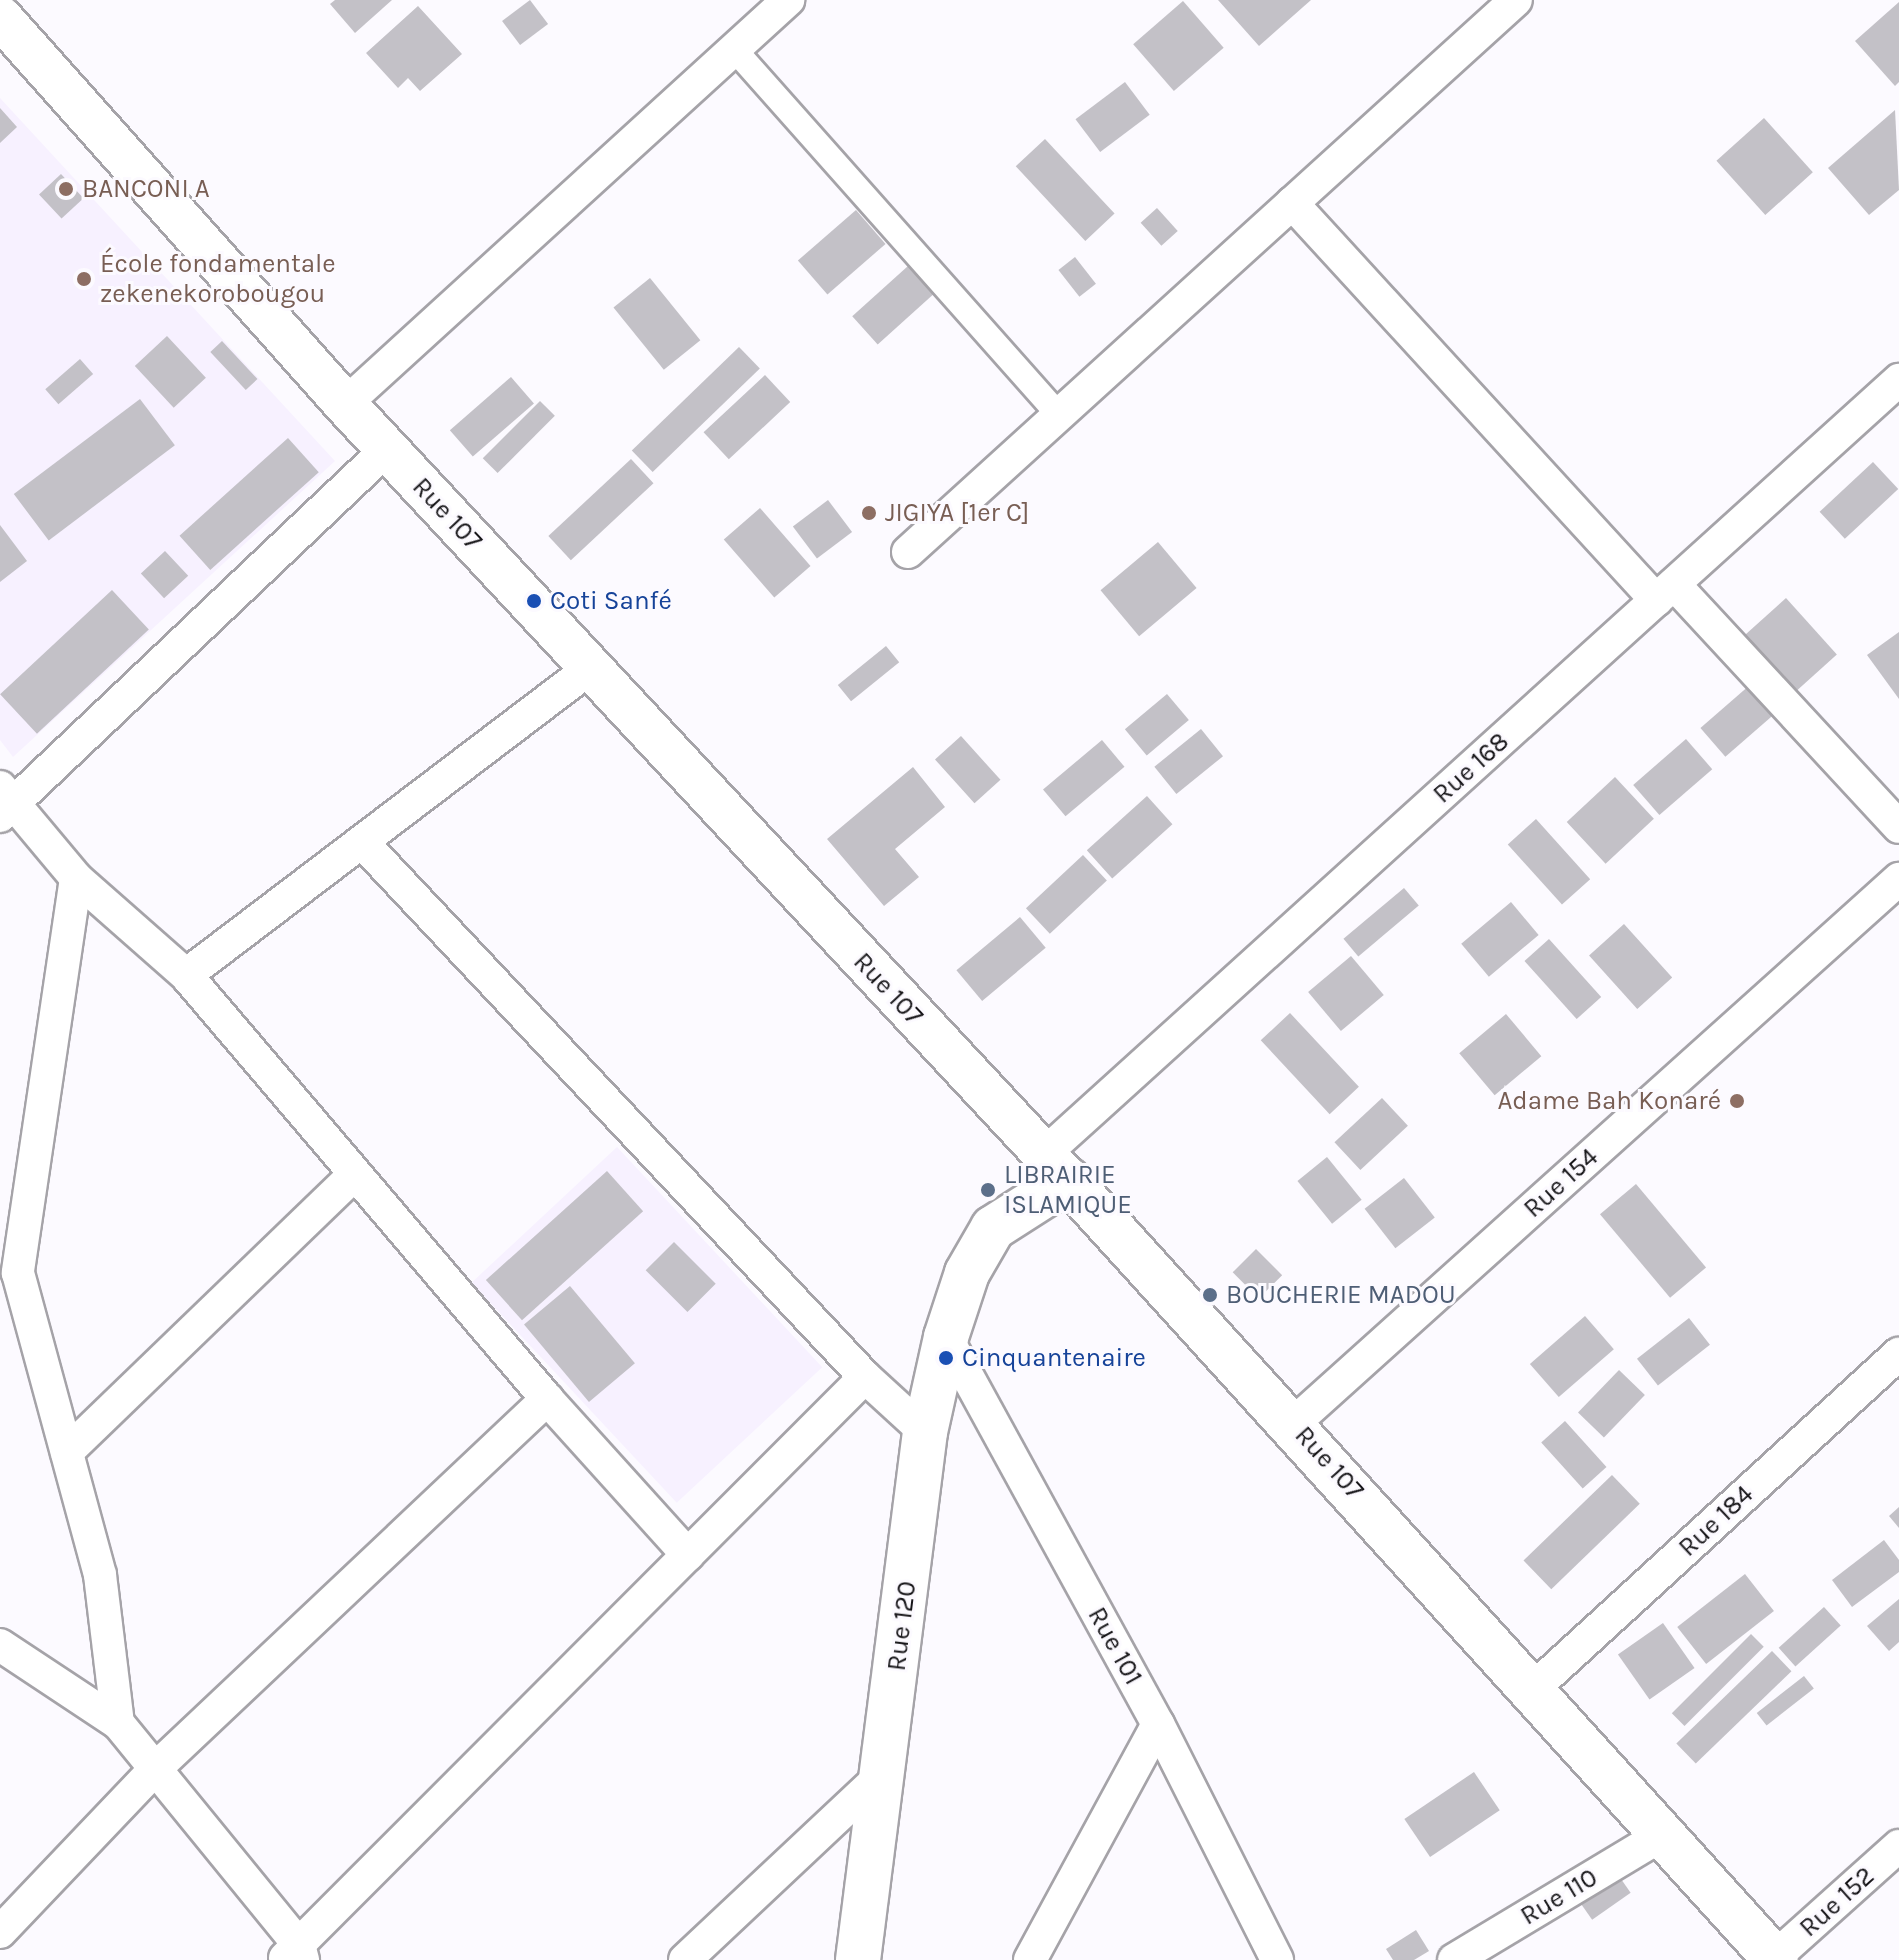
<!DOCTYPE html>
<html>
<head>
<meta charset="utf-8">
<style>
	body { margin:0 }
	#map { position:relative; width:1899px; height:1960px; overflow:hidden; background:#fcfaff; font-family:Karla,sans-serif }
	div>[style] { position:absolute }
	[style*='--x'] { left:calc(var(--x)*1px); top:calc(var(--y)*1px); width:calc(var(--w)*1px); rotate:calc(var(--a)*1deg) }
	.built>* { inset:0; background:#f7f1ff; transform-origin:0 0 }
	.building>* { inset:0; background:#c3c1c7; transform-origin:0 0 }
	.roads { filter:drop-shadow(2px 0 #a5a3a8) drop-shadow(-2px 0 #a5a3a8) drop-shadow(0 2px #a5a3a8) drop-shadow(0 -2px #a5a3a8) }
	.pedestrian>* { height:24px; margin:-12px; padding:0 12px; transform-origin:12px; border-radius:12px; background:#fff }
	.minor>* { height:32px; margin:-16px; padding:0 16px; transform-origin:16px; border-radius:16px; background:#fff }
	.tertiary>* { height:42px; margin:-21px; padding:0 21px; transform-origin:21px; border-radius:21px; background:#fff }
	.secondary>* { height:44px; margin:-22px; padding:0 22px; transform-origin:22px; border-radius:22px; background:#fff }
	.dots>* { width:22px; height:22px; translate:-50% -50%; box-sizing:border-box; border:4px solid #fcfaff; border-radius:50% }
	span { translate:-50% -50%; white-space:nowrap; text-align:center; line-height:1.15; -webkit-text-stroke:6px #fcfaff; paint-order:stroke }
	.education-label { font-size:26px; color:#785e54 }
	.left { translate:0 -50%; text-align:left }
	.right { translate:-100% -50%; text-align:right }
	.street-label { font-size:26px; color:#171619 }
	.transit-label { font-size:26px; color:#164399 }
	.service-label { font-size:26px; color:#4e5e75 }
</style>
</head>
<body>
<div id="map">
	<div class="built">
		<div style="clip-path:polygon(0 98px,335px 461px,13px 757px,0 740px)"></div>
		<div style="left:617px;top:1147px;width:301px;height:199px;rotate:47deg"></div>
	</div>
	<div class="building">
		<div style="clip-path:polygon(335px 0,392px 0,355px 33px,330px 4px)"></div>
		<div style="left:530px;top:0;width:30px;height:35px;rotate:53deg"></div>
		<div style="clip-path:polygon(1218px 0,1311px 0,1259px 46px)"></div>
		<div style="left:1183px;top:1px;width:62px;height:66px;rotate:49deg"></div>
		<div style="clip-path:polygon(1899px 2px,1899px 82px,1895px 86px,1855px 41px)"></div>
		<div style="clip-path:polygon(418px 6px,462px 54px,420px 91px,408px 78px,398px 88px,366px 53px)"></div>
		<div style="left:1125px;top:82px;width:41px;height:62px;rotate:53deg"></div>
		<div style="clip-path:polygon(0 108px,17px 127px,0 143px)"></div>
		<div style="clip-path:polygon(1895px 110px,1899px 190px,1869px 215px,1828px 168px)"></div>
		<div style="left:1764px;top:118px;width:73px;height:64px;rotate:48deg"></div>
		<div style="left:1045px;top:139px;width:102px;height:40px;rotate:47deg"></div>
		<div style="left:61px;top:174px;width:33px;height:30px;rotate:47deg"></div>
		<div style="left:1157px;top:208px;width:31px;height:22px;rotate:48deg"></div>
		<div style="left:856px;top:210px;width:45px;height:77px;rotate:49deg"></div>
		<div style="left:1075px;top:257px;width:34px;height:21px;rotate:52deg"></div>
		<div style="left:908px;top:266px;width:38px;height:75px;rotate:48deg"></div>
		<div style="left:650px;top:278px;width:80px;height:47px;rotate:51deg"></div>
		<div style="left:167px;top:336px;width:57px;height:44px;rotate:47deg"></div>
		<div style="left:222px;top:341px;width:52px;height:16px;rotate:47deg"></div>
		<div style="left:739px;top:347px;width:30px;height:149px;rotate:46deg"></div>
		<div style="left:80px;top:359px;width:20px;height:46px;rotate:49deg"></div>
		<div style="left:765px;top:375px;width:37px;height:84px;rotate:47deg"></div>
		<div style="left:511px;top:377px;width:35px;height:81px;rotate:49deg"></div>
		<div style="left:140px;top:399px;width:58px;height:158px;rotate:53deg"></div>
		<div style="left:540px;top:401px;width:21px;height:81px;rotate:45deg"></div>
		<div style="left:288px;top:438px;width:46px;height:146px;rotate:48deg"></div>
		<div style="left:631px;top:459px;width:33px;height:113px;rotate:47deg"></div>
		<div style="left:1873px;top:462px;width:37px;height:73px;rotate:47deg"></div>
		<div style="left:828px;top:500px;width:40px;height:44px;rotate:53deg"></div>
		<div style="left:760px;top:508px;width:77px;height:48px;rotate:49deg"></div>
		<div style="clip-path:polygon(0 525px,27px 561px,0 582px)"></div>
		<div style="left:1158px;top:542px;width:60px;height:75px;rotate:50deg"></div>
		<div style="left:165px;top:551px;width:34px;height:33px;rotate:47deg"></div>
		<div style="left:112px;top:590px;width:54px;height:153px;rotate:47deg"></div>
		<div style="left:1786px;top:598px;width:76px;height:62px;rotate:48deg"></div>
		<div style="clip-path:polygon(1899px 632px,1899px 699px,1867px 655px)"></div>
		<div style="left:886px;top:646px;width:21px;height:62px;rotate:51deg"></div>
		<div style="left:1751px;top:684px;width:38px;height:67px;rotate:49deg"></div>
		<div style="left:1167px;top:694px;width:34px;height:55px;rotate:50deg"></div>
		<div style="left:1201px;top:729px;width:35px;height:60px;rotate:51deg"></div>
		<div style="left:961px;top:736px;width:59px;height:35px;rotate:48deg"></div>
		<div style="left:1686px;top:739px;width:40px;height:70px;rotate:49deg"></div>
		<div style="left:1102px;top:740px;width:35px;height:77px;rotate:50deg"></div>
		<div style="clip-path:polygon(913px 767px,945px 807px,895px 849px,919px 877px,884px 906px,827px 839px)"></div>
		<div style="left:1615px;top:777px;width:57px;height:66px;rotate:47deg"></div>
		<div style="left:1147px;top:796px;width:38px;height:81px;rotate:48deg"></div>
		<div style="left:1536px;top:819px;width:81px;height:38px;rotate:48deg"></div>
		<div style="left:1083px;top:855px;width:35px;height:78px;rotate:47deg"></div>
		<div style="left:1404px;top:888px;width:23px;height:79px;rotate:50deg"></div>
		<div style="left:1511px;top:902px;width:43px;height:65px;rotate:50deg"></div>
		<div style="left:1020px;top:917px;width:40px;height:83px;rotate:50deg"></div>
		<div style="left:1624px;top:924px;width:72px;height:47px;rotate:48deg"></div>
		<div style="left:1549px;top:939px;width:78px;height:33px;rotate:48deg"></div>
		<div style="left:1351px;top:956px;width:51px;height:56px;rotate:50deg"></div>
		<div style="left:1290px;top:1013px;width:101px;height:40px;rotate:47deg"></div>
		<div style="left:1506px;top:1014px;width:55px;height:61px;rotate:50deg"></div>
		<div style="left:1382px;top:1098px;width:38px;height:65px;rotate:47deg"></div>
		<div style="left:1327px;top:1157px;width:55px;height:38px;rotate:51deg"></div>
		<div style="left:607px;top:1171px;width:54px;height:163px;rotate:48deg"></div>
		<div style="left:1404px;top:1178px;width:50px;height:50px;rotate:52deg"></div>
		<div style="left:1636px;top:1184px;width:109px;height:47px;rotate:50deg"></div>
		<div style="left:674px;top:1242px;width:59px;height:40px;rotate:45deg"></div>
		<div style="left:1256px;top:1249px;width:37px;height:33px;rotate:45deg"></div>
		<div style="left:570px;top:1286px;width:101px;height:60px;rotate:50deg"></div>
		<div style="left:1585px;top:1316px;width:44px;height:73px;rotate:49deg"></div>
		<div style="left:1689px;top:1318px;width:34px;height:66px;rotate:52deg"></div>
		<div style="left:1619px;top:1370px;width:36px;height:59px;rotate:44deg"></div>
		<div style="left:1565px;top:1421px;width:62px;height:32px;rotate:48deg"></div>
		<div style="left:1612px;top:1475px;width:40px;height:123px;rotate:46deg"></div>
		<div style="clip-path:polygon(1899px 1507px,1899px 1528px,1889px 1516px)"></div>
		<div style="clip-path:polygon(1884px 1540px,1899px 1560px,1899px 1572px,1852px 1607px,1832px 1580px)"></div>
		<div style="left:1745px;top:1574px;width:47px;height:86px;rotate:52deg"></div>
		<div style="clip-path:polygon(1899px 1599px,1899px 1642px,1889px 1651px,1867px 1626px)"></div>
		<div style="left:1824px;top:1607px;width:25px;height:61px;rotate:48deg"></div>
		<div style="left:1663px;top:1623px;width:55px;height:55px;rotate:55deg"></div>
		<div style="left:1751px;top:1634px;width:18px;height:112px;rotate:45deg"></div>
		<div style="left:1772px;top:1651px;width:28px;height:133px;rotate:46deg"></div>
		<div style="left:1804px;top:1676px;width:16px;height:60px;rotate:52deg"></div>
		<div style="left:1474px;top:1772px;width:46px;height:84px;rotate:56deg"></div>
		<div style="left:1614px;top:1869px;width:29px;height:47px;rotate:55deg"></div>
		<div style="clip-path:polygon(1416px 1930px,1429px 1951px,1414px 1960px,1393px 1960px,1386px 1949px)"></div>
	</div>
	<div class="roads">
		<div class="pedestrian">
			<div style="--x:734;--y:49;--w:489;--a:48.4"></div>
		</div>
		<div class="minor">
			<div style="--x:1292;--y:203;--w:539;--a:47.48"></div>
			<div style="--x:345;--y:404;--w:600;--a:-42.36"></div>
			<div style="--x:908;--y:552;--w:821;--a:-42.24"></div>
			<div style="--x:1674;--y:584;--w:331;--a:47.2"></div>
			<div style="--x:0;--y:787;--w:119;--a:50.1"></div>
			<div style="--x:76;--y:878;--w:147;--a:41.4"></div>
			<div style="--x:186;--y:975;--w:557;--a:49.59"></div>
			<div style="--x:547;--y:1399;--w:210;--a:47.9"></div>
			<div style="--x:0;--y:816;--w:533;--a:-43.48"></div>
			<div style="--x:362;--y:842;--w:734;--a:46.77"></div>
			<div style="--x:865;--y:1377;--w:81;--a:42.5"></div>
			<div style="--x:76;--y:878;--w:399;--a:98.4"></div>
			<div style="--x:18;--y:1273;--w:313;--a:74.8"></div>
			<div style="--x:100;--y:1575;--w:149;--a:83.1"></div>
			<div style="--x:118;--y:1723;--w:286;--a:50.8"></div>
			<div style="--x:299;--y:1945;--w:16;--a:75"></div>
			<div style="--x:186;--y:975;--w:506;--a:-37.21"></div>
			<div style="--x:1043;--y:1155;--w:1155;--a:-42.16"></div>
			<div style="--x:946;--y:1337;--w:441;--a:61.3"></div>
			<div style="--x:1158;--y:1724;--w:264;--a:63.2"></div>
			<div style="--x:1294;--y:1423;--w:814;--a:-41.96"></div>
			<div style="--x:67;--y:1452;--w:400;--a:-44"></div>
			<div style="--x:0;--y:1645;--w:141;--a:33.5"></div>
			<div style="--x:1534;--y:1688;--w:495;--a:-42.5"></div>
			<div style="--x:0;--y:1932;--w:226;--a:-46.4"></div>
			<div style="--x:156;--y:1768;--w:538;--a:-43.34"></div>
			<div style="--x:285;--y:1958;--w:821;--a:-45.05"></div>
			<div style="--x:1774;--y:1958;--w:168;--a:-41.9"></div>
			<div style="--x:685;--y:1960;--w:276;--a:-43.2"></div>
			<div style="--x:1030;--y:1960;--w:268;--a:-61.5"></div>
			<div style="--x:1454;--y:1960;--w:245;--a:-31"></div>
		</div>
		<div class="tertiary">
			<div style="--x:0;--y:17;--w:518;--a:48.28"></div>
			<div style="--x:345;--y:404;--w:1061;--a:47.02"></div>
		</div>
		<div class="secondary">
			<div style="--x:858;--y:1960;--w:532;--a:-82.77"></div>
			<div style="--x:925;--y:1432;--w:97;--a:-77.5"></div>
			<div style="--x:946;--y:1337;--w:67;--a:-71.8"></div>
			<div style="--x:967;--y:1273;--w:52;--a:-60"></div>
			<div style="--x:993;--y:1228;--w:89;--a:-32.6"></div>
			<div style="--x:1068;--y:1180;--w:1053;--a:47.77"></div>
		</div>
	</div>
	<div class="dots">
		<div style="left:66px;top:189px;background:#8d6e63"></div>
		<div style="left:84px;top:279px;background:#8d6e63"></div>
		<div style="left:869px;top:513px;background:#8d6e63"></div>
		<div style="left:534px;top:601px;background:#1a4fb4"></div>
		<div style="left:1737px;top:1101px;background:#8d6e63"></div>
		<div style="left:988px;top:1190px;background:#5c6f8a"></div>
		<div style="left:1210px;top:1295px;background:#5c6f8a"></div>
		<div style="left:946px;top:1358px;background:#1a4fb4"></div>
	</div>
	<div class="education-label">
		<span class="left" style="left:82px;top:189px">BANCONI A</span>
		<span class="left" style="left:100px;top:279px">École fondamentale<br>zekenekorobougou</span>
		<span class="left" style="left:885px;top:513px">JIGIYA [1er C]</span>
		<span class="right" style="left:1721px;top:1101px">Adame Bah Konaré</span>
	</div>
	<div class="street-label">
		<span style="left:447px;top:514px;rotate:47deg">Rue 107</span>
		<span style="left:1471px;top:768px;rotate:-42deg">Rue 168</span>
		<span style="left:888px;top:989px;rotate:47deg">Rue 107</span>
		<span style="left:1561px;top:1183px;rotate:-42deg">Rue 154</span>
		<span style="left:1329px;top:1463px;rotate:48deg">Rue 107</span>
		<span style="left:1716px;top:1521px;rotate:-43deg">Rue 184</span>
		<span style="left:902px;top:1626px;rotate:-83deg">Rue 120</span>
		<span style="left:1115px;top:1646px;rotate:61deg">Rue 101</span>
		<span style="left:1559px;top:1897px;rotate:-31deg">Rue 110</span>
		<span style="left:1837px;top:1902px;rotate:-42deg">Rue 152</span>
	</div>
	<div class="transit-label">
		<span class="left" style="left:550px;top:601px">Coti Sanfé</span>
		<span class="left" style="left:962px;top:1358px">Cinquantenaire</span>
	</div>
	<div class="service-label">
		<span class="left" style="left:1004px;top:1190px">LIBRAIRIE<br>ISLAMIQUE</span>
		<span class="left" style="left:1226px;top:1295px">BOUCHERIE MADOU</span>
	</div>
</div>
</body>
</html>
